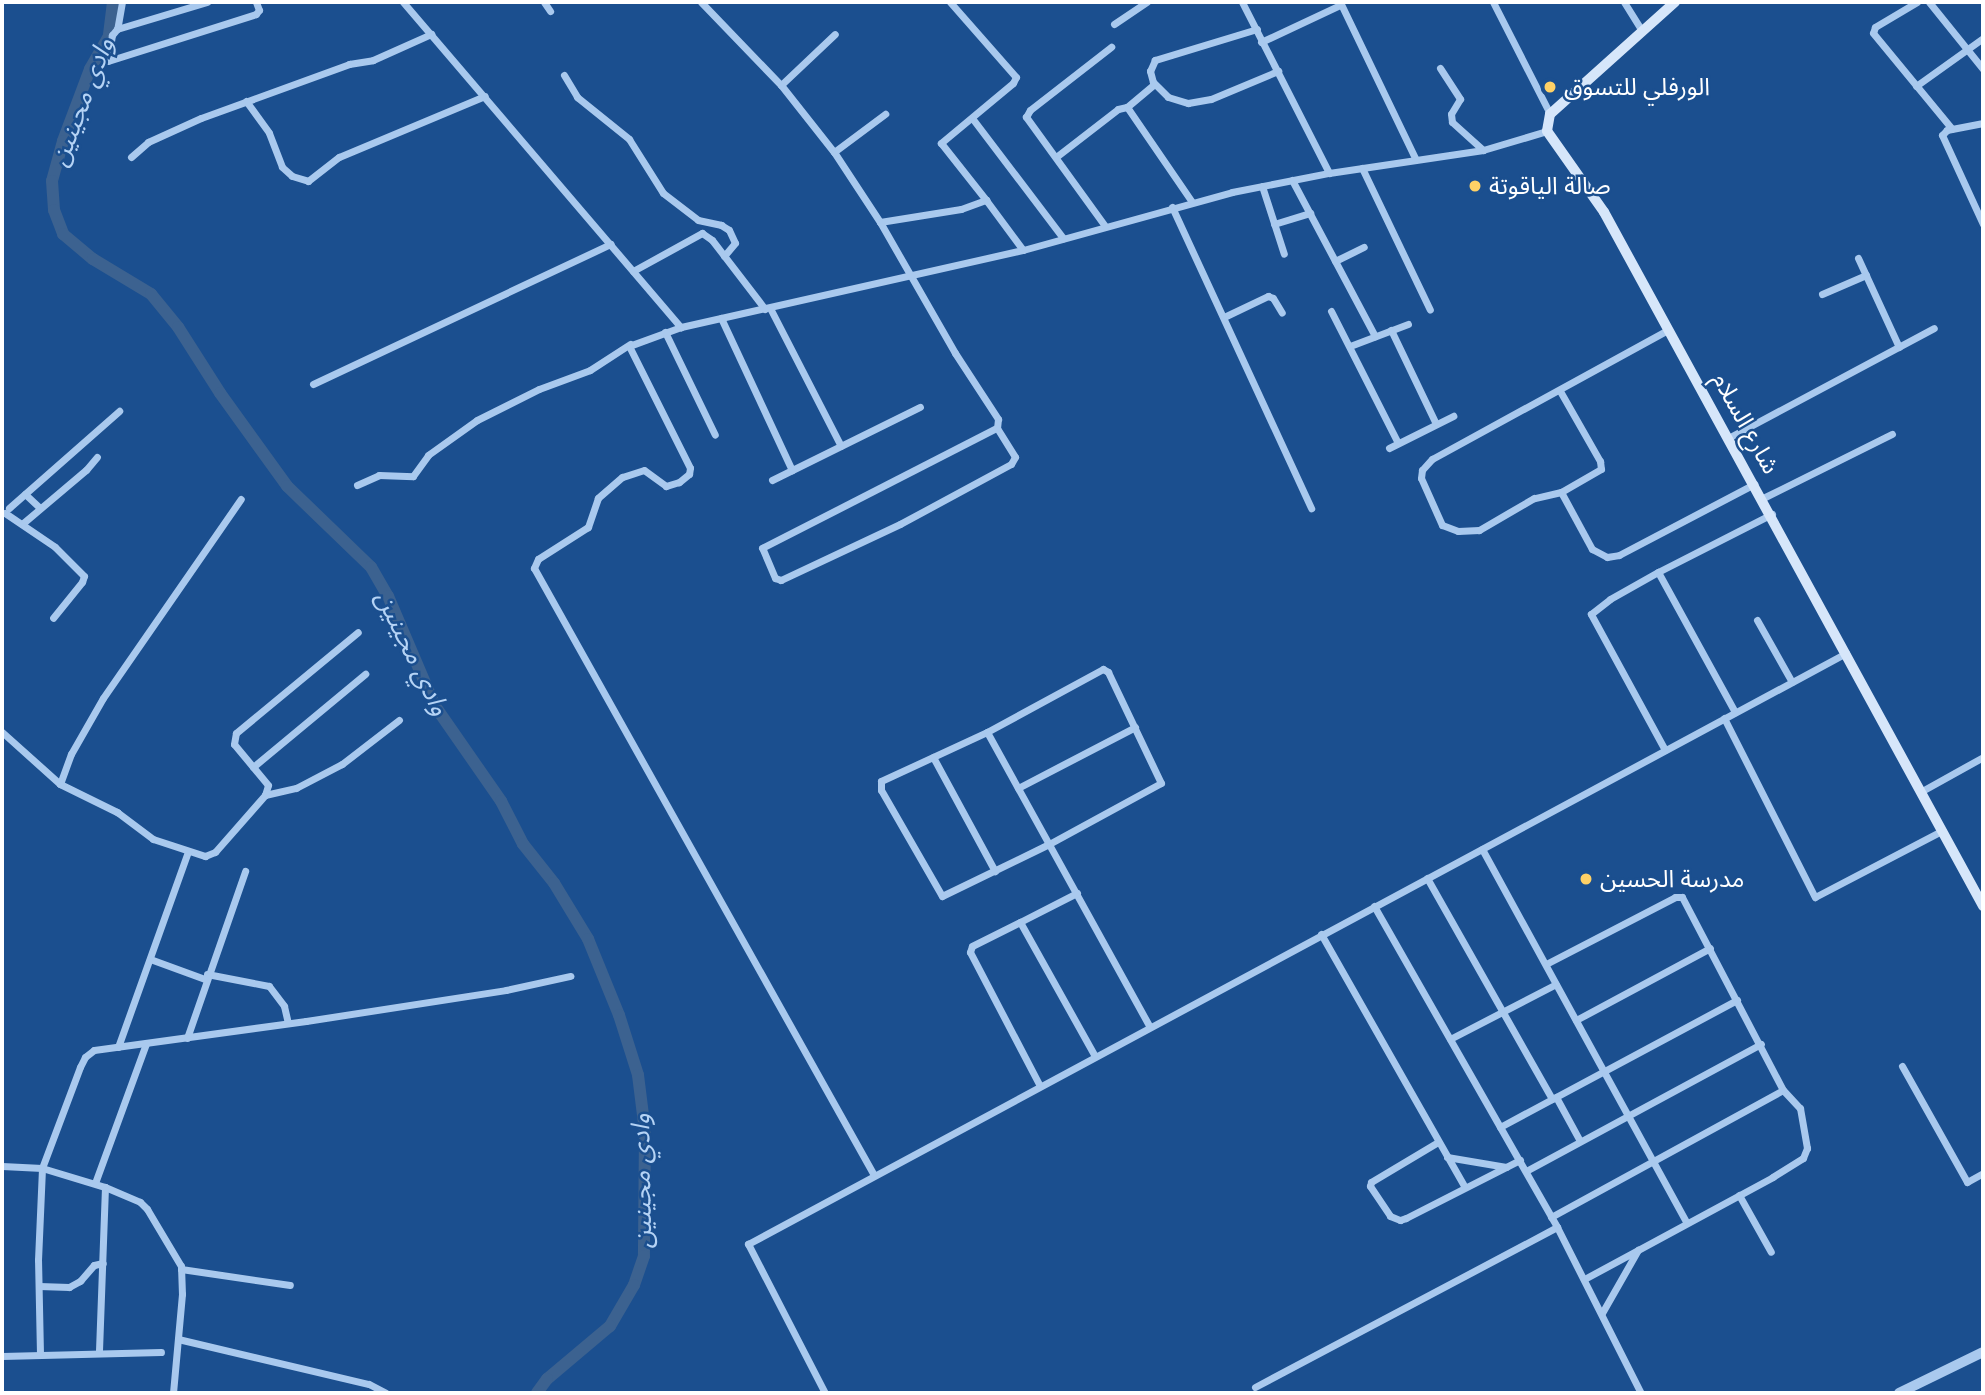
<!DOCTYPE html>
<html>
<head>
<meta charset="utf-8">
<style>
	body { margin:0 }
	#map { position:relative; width:1985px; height:1395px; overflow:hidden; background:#1b4f8f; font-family:"DM Sans","Noto Sans Arabic",sans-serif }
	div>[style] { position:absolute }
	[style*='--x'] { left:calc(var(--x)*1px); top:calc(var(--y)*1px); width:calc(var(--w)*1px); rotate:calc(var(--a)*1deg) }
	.river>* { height:12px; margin:-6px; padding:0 6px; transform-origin:6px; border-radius:6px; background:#3c6290 }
	.minor>* { height:7px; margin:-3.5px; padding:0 3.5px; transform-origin:3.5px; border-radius:3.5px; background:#a9c9ee }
	.tertiary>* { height:10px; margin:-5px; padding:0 5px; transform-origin:5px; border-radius:5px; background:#a9c9ee }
	.secondary>* { height:10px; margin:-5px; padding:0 5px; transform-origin:5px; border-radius:5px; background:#d6e6fa }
	.dots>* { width:19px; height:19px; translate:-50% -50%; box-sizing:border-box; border:4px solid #1b4f8f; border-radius:50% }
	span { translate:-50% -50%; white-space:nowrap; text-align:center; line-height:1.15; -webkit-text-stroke:5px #1b4f8f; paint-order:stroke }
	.poi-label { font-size:24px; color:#fff }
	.left { translate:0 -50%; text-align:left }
	.street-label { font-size:24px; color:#fff }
	.water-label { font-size:26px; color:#b5d3f5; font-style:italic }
	.frame { position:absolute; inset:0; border:4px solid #fff; pointer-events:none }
</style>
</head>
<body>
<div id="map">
	<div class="river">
		<div style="--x:113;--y:2;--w:34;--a:97"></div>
		<div style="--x:109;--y:36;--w:38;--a:120"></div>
		<div style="--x:90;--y:69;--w:77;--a:110.6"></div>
		<div style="--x:63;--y:141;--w:41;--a:105.4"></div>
		<div style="--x:52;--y:181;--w:29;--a:86"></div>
		<div style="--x:54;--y:210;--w:26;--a:69"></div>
		<div style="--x:63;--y:234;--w:39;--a:40"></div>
		<div style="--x:93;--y:259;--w:68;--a:31.1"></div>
		<div style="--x:151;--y:294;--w:43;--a:50.7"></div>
		<div style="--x:178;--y:327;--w:78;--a:57.5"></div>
		<div style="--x:220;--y:393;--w:115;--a:54.2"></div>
		<div style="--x:287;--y:486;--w:117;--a:44"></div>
		<div style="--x:371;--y:567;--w:34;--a:60"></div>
		<div style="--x:388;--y:596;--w:120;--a:66.9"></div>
		<div style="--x:435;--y:706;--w:116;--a:55.2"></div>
		<div style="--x:501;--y:801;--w:48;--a:62.9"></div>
		<div style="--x:523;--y:844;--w:50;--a:51.5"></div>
		<div style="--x:554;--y:883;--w:66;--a:58.7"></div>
		<div style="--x:588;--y:939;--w:82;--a:67.8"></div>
		<div style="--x:619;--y:1015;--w:63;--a:72.4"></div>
		<div style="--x:638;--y:1075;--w:56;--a:82.9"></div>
		<div style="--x:645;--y:1131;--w:125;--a:90.5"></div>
		<div style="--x:644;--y:1256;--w:31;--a:109"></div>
		<div style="--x:634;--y:1285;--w:48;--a:120.3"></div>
		<div style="--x:610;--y:1326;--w:82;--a:139.9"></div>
		<div style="--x:547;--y:1379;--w:17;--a:126"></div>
	</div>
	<div class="minor">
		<div style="--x:122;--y:2;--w:27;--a:100"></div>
		<div style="--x:117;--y:29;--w:94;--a:-16.7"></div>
		<div style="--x:403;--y:2;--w:428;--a:49.5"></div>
		<div style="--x:681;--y:327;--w:351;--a:-12.7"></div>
		<div style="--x:1023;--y:250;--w:217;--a:-15.5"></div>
		<div style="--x:1232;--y:192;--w:99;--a:-11.1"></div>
		<div style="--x:1329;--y:173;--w:156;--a:-8.5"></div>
		<div style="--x:1483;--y:150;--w:67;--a:-16.5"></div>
		<div style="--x:544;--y:2;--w:11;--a:56"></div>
		<div style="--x:701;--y:2;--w:115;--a:46.1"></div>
		<div style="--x:781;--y:85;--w:85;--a:51.7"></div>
		<div style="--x:834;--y:152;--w:84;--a:56.7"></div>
		<div style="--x:880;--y:222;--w:151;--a:60.2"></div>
		<div style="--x:955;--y:353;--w:79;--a:56.9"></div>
		<div style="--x:998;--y:419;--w:9;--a:96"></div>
		<div style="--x:997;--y:428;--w:34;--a:58"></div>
		<div style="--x:1015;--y:457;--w:8;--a:120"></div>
		<div style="--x:1011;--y:464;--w:126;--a:151.6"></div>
		<div style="--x:900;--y:524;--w:132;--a:154.8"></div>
		<div style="--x:781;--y:580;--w:6;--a:-162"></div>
		<div style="--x:775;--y:578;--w:33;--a:-113"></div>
		<div style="--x:762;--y:548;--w:264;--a:-27.1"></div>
		<div style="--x:950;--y:2;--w:100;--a:48.7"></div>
		<div style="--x:1016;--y:77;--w:7;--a:117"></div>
		<div style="--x:1013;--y:83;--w:94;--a:140.2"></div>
		<div style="--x:941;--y:143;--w:73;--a:51.7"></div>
		<div style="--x:1242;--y:2;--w:192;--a:63"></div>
		<div style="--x:1340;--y:2;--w:175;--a:64.3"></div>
		<div style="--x:1493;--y:2;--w:126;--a:63"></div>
		<div style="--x:1624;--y:2;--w:34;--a:58"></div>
		<div style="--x:1917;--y:2;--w:49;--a:149.2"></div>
		<div style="--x:1875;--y:27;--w:6;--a:108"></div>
		<div style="--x:1873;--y:33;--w:124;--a:50.5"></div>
		<div style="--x:1929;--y:2;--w:86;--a:51.1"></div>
		<div style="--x:1114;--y:24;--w:40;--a:-34"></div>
		<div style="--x:117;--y:29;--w:8;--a:130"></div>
		<div style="--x:112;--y:35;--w:26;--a:99"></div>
		<div style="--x:108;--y:61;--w:155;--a:-17.6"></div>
		<div style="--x:256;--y:14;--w:5;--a:-53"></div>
		<div style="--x:259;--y:10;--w:9;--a:-111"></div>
		<div style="--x:1257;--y:29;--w:107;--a:163.1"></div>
		<div style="--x:1155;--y:60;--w:12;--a:114"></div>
		<div style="--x:1150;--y:71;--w:11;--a:75"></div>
		<div style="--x:1153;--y:82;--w:21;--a:45"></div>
		<div style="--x:1168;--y:97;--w:21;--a:17"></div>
		<div style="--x:1188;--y:103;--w:23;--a:-10"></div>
		<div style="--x:1211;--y:99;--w:73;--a:-22.7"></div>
		<div style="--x:1261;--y:42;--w:87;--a:-25.1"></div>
		<div style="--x:1440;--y:68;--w:37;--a:57"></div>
		<div style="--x:1460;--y:99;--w:17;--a:121"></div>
		<div style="--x:1451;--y:114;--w:8;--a:83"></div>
		<div style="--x:1452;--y:122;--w:42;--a:42.1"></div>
		<div style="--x:564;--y:75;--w:26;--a:59"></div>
		<div style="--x:577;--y:97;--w:67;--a:38.9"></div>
		<div style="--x:629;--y:139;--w:64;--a:57.8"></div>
		<div style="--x:663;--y:193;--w:44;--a:37.6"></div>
		<div style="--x:698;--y:220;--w:24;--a:12"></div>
		<div style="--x:721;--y:225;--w:9;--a:32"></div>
		<div style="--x:729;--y:230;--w:14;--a:65"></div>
		<div style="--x:735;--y:243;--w:17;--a:130"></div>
		<div style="--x:781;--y:85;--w:74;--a:-43.4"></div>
		<div style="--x:1916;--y:86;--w:82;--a:-35.6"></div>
		<div style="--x:246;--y:101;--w:39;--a:54"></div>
		<div style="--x:269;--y:133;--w:36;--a:69"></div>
		<div style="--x:282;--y:167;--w:13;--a:42"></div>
		<div style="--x:292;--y:176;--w:17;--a:17"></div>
		<div style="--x:308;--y:181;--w:39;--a:-38"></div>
		<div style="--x:339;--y:157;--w:158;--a:-22.7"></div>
		<div style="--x:1127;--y:107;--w:115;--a:55.6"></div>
		<div style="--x:972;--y:118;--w:151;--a:52.8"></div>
		<div style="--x:1983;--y:123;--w:37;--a:169"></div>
		<div style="--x:1947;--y:130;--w:7;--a:135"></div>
		<div style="--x:1942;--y:135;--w:98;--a:65.3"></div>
		<div style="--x:834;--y:152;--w:64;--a:-36.7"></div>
		<div style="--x:131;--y:157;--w:23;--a:-41"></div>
		<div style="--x:148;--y:142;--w:58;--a:-24.4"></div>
		<div style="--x:201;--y:118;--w:158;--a:-20"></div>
		<div style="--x:349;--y:64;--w:24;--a:-9"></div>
		<div style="--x:373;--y:60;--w:64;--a:-24.1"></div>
		<div style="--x:1056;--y:157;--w:78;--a:-37.7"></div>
		<div style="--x:1118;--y:109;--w:9;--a:-13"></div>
		<div style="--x:1127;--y:107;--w:35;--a:-40"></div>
		<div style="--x:1362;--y:168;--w:157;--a:64.4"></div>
		<div style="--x:1292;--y:180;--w:177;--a:62"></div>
		<div style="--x:1262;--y:186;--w:71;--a:72.1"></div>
		<div style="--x:1172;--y:207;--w:332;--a:65.2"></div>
		<div style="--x:880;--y:222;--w:82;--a:-9.1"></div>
		<div style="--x:961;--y:209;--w:27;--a:-20"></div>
		<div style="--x:986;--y:200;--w:62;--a:53.5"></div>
		<div style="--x:1274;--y:224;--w:38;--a:-17"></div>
		<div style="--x:1105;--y:226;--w:135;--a:-125.9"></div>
		<div style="--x:1026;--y:117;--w:8;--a:-60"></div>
		<div style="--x:1030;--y:110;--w:103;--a:-37.9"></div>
		<div style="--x:1858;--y:258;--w:98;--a:65.3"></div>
		<div style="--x:1335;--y:261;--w:32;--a:-26"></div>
		<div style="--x:633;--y:271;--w:79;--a:-28.8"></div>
		<div style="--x:702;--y:233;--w:12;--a:35"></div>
		<div style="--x:712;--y:240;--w:87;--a:52.5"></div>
		<div style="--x:1822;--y:294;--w:48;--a:-23.4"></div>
		<div style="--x:770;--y:308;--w:155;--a:62.8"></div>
		<div style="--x:1331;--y:311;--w:148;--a:63.1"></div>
		<div style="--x:1224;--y:317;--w:49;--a:-25.5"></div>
		<div style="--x:1268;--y:296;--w:5;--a:22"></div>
		<div style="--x:1273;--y:298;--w:17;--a:59"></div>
		<div style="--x:721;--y:318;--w:168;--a:65"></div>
		<div style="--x:681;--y:327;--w:55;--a:159.9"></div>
		<div style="--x:629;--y:346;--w:136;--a:63.4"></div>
		<div style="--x:690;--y:468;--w:6;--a:99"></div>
		<div style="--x:689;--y:474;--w:13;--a:141"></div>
		<div style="--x:679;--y:482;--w:14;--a:163"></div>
		<div style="--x:666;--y:486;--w:27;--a:-144"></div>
		<div style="--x:644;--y:470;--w:23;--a:162"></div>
		<div style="--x:622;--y:477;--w:32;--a:139"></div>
		<div style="--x:598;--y:498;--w:31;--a:109"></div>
		<div style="--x:588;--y:527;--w:59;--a:147.4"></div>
		<div style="--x:538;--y:559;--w:10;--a:114"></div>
		<div style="--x:534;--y:568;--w:696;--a:60.75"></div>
		<div style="--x:1391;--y:330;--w:104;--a:64.4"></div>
		<div style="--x:665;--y:332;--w:114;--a:64.1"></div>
		<div style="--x:1350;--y:346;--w:62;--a:-20.8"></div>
		<div style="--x:313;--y:384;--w:329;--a:-25.2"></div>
		<div style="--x:1560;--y:391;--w:81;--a:60.3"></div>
		<div style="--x:1600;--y:461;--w:8;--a:83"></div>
		<div style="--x:1601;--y:469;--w:46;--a:150.1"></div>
		<div style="--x:1561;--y:492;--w:28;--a:167"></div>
		<div style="--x:1534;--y:498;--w:64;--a:149.8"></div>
		<div style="--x:1479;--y:530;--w:21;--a:177"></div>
		<div style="--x:1458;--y:531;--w:17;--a:-159"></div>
		<div style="--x:1442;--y:525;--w:51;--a:-114.1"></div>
		<div style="--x:1421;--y:478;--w:8;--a:-83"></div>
		<div style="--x:1422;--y:470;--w:15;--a:-48"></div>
		<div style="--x:1432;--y:459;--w:270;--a:-28.7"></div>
		<div style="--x:1730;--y:437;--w:231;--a:-28.1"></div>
		<div style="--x:1389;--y:448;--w:72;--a:-26.6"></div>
		<div style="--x:772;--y:480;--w:165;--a:-26.3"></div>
		<div style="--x:357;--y:485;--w:24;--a:-24"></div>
		<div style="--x:379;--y:475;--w:34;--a:2"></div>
		<div style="--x:413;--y:476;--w:26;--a:-54"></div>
		<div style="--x:428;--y:455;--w:60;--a:-35.5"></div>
		<div style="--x:477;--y:420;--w:69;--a:-26.6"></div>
		<div style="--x:539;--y:389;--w:54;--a:-20.4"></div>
		<div style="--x:590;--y:370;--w:48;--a:-33"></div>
		<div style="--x:1561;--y:492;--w:65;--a:61.5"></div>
		<div style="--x:1592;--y:549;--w:17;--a:28"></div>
		<div style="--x:1607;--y:557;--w:12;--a:-9"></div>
		<div style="--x:1619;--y:555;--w:153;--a:-27.7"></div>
		<div style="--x:25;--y:494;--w:19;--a:43"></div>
		<div style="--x:1763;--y:498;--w:144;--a:-26.4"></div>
		<div style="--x:9;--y:508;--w:147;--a:-41.4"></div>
		<div style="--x:5;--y:513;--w:60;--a:34.2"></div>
		<div style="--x:55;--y:547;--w:41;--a:45"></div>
		<div style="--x:84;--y:576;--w:6;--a:108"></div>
		<div style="--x:82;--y:582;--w:46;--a:128.9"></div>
		<div style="--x:22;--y:524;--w:84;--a:-40.2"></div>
		<div style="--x:86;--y:470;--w:17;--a:-50"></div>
		<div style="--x:1658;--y:572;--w:160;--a:61.2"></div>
		<div style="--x:1757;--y:620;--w:71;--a:60.6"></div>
		<div style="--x:1103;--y:669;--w:6;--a:31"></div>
		<div style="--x:1108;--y:672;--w:123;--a:64.5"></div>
		<div style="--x:1161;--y:783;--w:128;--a:151.4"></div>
		<div style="--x:1049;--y:844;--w:119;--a:154.1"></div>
		<div style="--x:942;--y:896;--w:122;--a:-119.9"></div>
		<div style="--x:881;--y:790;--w:9;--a:-90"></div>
		<div style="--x:881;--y:781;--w:117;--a:-24.8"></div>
		<div style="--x:987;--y:732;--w:132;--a:-28.5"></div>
		<div style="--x:1724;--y:718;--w:201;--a:63.1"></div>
		<div style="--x:1815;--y:897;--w:144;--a:-27.6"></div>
		<div style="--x:2;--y:732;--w:78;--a:41.9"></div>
		<div style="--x:60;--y:784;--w:64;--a:26.2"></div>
		<div style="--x:117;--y:812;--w:45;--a:36.9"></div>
		<div style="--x:153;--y:839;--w:55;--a:18.1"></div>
		<div style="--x:205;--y:856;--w:11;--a:-22"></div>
		<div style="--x:215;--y:852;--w:76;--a:-48.7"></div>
		<div style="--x:265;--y:795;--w:32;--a:-13"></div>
		<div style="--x:296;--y:788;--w:52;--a:-27.6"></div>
		<div style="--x:342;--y:764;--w:72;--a:-37.7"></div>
		<div style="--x:987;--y:732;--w:337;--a:61.1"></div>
		<div style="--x:1665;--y:750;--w:155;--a:-118.6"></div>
		<div style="--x:1591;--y:614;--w:24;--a:-38"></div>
		<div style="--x:1610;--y:599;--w:55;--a:-29.4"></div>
		<div style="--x:1658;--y:572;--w:128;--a:-27"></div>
		<div style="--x:933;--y:757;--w:130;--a:61.5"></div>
		<div style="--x:253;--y:767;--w:146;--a:-39.7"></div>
		<div style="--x:60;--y:784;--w:32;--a:-70"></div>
		<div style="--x:71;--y:754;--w:64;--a:-60.3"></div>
		<div style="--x:103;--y:698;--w:242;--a:-55.3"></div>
		<div style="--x:1018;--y:788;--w:132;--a:-27.5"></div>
		<div style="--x:1922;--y:791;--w:70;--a:-29.1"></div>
		<div style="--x:265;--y:795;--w:10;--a:-73"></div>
		<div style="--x:268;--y:785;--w:53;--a:-129.7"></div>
		<div style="--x:234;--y:744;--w:11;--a:-80"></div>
		<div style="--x:236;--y:733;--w:158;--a:-39.6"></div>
		<div style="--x:1482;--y:849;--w:426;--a:61.3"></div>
		<div style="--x:1427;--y:878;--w:254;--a:60.5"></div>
		<div style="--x:1374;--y:906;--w:369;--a:60.3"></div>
		<div style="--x:1557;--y:1227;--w:186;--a:63.2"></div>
		<div style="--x:1020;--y:922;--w:64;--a:-27"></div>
		<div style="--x:1321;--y:934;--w:291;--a:60.4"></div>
		<div style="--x:150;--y:959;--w:59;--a:20"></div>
		<div style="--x:1546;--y:964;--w:145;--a:-27.4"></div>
		<div style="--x:1675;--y:897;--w:7;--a:0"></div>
		<div style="--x:1682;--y:897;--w:218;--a:62.4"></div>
		<div style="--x:1783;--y:1090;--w:25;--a:47"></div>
		<div style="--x:1800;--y:1108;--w:41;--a:80.1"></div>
		<div style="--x:1807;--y:1148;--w:11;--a:112"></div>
		<div style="--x:1803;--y:1158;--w:36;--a:148"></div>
		<div style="--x:1773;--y:1177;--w:215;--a:151.6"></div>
		<div style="--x:207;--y:974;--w:63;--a:11"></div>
		<div style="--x:269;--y:986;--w:25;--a:53"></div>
		<div style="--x:284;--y:1006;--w:17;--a:77"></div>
		<div style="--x:1576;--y:1020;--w:152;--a:-28.2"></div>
		<div style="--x:187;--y:1038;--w:177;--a:-70.8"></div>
		<div style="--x:1450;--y:1039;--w:119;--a:-27.4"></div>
		<div style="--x:118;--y:1047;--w:207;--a:-70.3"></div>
		<div style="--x:1902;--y:1066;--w:133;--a:60.7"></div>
		<div style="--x:1967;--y:1182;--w:18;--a:-29"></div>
		<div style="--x:1040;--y:1086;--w:151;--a:-117.6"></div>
		<div style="--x:970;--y:952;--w:6;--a:-72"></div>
		<div style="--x:972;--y:946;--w:54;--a:-26.6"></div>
		<div style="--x:1020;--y:922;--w:154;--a:60.8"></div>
		<div style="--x:1556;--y:1097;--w:50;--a:61.4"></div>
		<div style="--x:1500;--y:1127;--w:269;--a:-28.2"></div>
		<div style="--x:1438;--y:1142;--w:78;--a:149.2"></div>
		<div style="--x:1371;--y:1182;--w:4;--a:104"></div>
		<div style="--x:1370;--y:1186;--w:36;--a:56"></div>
		<div style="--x:1390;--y:1216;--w:11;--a:22"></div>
		<div style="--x:1400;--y:1220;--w:6;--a:-18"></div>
		<div style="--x:1406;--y:1218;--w:128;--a:-27"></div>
		<div style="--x:1447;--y:1157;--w:60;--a:9.6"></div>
		<div style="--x:2;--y:1166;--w:40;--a:2.9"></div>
		<div style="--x:42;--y:1168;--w:108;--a:-69.4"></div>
		<div style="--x:80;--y:1067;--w:11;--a:-63"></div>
		<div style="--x:85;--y:1057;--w:11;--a:-38"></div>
		<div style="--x:94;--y:1050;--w:214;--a:-7.8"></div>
		<div style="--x:306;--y:1021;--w:202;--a:-8.8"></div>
		<div style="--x:506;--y:990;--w:66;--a:-12.3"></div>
		<div style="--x:1526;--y:1171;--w:267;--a:-28.4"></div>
		<div style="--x:95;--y:1183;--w:148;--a:-69.9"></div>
		<div style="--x:105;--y:1187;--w:38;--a:23"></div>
		<div style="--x:140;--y:1202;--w:10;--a:45"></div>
		<div style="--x:147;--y:1209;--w:66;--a:59.2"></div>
		<div style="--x:181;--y:1266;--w:28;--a:88"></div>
		<div style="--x:182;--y:1294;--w:99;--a:95.2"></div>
		<div style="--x:1739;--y:1195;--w:65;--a:60.7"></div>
		<div style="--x:1551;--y:1217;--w:264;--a:-28.7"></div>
		<div style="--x:181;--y:1269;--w:110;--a:8.4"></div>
		<div style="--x:39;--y:1286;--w:30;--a:2"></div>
		<div style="--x:69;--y:1287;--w:13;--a:-29"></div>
		<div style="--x:80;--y:1281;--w:21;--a:-49"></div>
		<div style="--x:94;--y:1265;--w:9;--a:-13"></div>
		<div style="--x:1602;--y:1313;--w:73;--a:-60.3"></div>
		<div style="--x:178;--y:1339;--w:196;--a:13.3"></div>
		<div style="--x:369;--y:1384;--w:19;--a:28"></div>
		<div style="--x:40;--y:1354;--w:94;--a:-91.2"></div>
		<div style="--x:38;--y:1260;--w:92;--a:-87.5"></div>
		<div style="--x:42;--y:1168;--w:66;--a:16.8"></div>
		<div style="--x:105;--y:1187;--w:164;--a:92.1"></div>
		<div style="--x:2;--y:1356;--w:159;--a:-1.4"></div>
		<div style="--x:1255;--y:1387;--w:342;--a:-27.9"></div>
		<div style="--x:825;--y:1393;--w:168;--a:-117.3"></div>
		<div style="--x:748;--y:1244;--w:1247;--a:-28.29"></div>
	</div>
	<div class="tertiary">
		<div style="--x:1899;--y:1393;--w:93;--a:-26"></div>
	</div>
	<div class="secondary">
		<div style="--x:1675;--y:2;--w:168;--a:138.1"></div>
		<div style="--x:1550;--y:114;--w:17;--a:100"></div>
		<div style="--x:1547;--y:131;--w:99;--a:54.9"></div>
		<div style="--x:1604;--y:212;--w:791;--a:61.36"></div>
	</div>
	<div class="dots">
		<div style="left:1550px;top:87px;background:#ffd166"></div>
		<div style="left:1475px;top:186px;background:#ffd166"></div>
		<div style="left:1586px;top:879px;background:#ffd166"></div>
	</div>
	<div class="poi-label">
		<span class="left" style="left:1564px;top:87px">الورفلي للتسوق</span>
		<span class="left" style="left:1489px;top:186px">صالة الياقوتة</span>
		<span class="left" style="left:1600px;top:879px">مدرسة الحسين</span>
	</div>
	<div class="street-label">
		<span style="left:1746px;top:423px;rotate:61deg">شارع السلام</span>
	</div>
	<div class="water-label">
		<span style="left:82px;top:102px;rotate:-69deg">وادي مجينين</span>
		<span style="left:412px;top:653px;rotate:64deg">وادي مجينين</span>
		<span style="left:642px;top:1181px;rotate:-91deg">وادي مجينين</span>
	</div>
	<div class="frame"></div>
</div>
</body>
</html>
